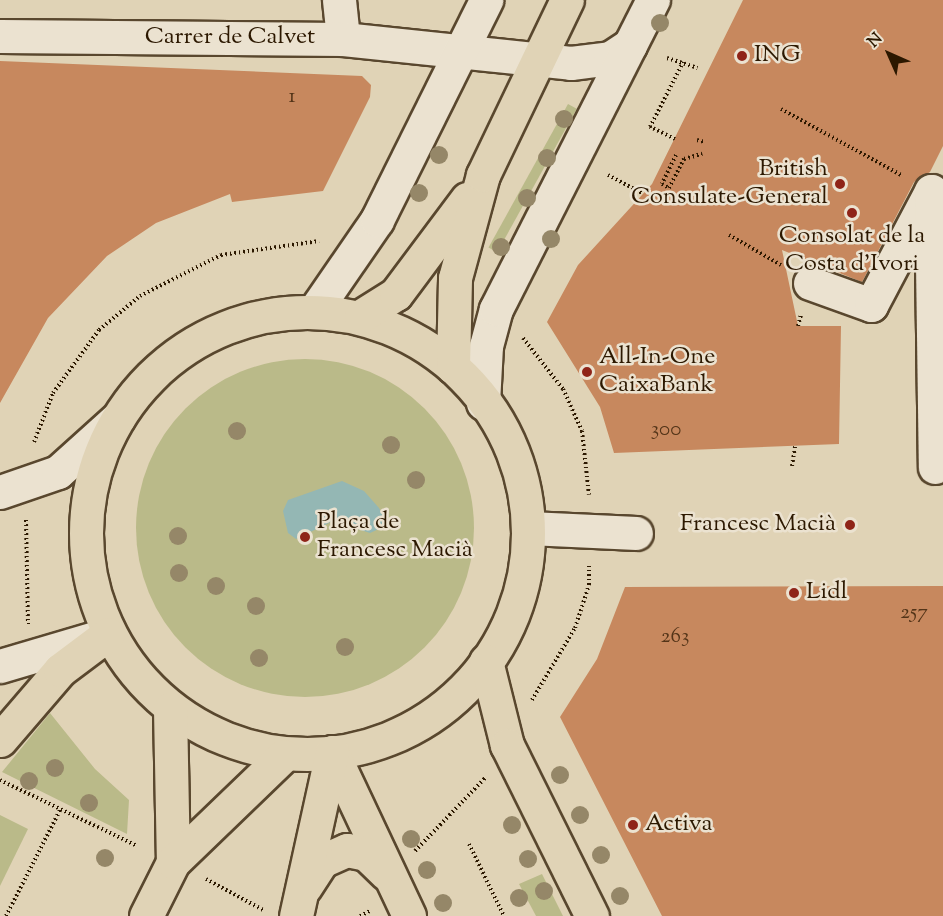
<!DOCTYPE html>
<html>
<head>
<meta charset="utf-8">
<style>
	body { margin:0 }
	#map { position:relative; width:943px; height:916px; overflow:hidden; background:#e0d3b6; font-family:"Sorts Mill Goudy",serif }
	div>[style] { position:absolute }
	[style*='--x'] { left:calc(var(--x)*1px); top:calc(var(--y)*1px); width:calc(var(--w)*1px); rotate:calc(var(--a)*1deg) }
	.green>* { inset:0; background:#baba89; transform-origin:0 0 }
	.round { border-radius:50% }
	.water>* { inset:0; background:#94b7b4 }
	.building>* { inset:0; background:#c7885e }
	.path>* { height:4px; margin-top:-2px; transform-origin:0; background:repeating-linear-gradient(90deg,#2c1800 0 1.5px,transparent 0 4.5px) }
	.roads { filter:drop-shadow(2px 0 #59472e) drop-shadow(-2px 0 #59472e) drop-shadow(0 2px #59472e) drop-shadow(0 -2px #59472e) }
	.minor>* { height:33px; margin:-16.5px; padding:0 16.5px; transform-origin:16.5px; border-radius:16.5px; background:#ebe2d0 }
	.major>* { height:33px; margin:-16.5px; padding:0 16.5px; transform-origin:16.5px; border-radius:16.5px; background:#e0d3b6 }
	.major>.ring { margin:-16.5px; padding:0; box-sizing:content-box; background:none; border:33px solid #e0d3b6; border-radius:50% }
	.trees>* { width:18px; height:18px; margin:-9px; border-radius:50%; background:#958768 }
	.dots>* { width:16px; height:16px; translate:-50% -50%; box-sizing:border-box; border:3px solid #ebe2d0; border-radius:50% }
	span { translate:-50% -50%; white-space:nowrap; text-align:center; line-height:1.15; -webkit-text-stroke:5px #ebe2d0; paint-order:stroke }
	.number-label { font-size:21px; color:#533418 }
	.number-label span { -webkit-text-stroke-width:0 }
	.street-label { font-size:24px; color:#2c1800 }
	.poi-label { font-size:24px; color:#2c1800 }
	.left { translate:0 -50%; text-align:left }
	.right { translate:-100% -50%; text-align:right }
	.north { position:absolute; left:859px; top:24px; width:60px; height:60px; -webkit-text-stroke:4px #ebe2d0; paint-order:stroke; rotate:315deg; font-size:16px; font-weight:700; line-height:24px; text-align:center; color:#2c1800 }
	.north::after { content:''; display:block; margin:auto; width:21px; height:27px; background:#2c1800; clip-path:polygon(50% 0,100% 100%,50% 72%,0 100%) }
</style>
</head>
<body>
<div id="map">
	<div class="green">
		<div style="left:568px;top:104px;width:10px;height:164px;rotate:29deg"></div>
		<div class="round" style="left:136px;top:359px;width:338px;height:338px"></div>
		<div style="clip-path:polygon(50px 713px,95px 769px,129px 800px,127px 834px,2px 772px)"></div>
		<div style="clip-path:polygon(0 815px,28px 829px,0 886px)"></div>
		<div style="clip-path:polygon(542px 874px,563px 916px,536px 916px,519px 884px)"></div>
	</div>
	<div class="water">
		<div style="clip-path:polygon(342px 481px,364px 491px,379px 508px,385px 519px,381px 528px,370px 533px,333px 521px,296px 539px,288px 533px,283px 511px,288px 500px)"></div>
	</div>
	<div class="building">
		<div style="clip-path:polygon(743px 0,943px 0,943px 146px,930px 172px,914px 182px,862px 282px,782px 250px,798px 326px,841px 326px,839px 444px,614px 453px,600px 407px,547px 322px,578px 265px,652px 184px)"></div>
		<div style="clip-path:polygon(0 61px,362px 76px,371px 85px,370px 97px,323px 191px,232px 202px,230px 194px,156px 223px,107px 256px,48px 318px,0 403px)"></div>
		<div style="clip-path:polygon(943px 586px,943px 916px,662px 916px,560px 717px,597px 659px,625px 587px)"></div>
	</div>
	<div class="path">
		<div style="--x:667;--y:58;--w:32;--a:18"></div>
		<div style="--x:781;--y:109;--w:137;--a:28.8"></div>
		<div style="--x:675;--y:139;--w:28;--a:-154"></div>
		<div style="--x:650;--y:127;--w:73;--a:-63.1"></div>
		<div style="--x:697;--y:140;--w:8;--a:14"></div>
		<div style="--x:676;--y:155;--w:32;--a:116"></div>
		<div style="--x:662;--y:184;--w:8;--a:30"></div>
		<div style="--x:669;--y:188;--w:33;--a:-63"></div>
		<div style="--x:684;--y:159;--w:19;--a:-16"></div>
		<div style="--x:608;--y:175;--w:40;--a:28"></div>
		<div style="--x:729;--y:235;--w:60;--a:30"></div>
		<div style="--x:798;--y:326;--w:11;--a:-75"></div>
		<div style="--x:523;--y:338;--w:65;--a:51.9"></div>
		<div style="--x:563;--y:389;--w:46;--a:65.7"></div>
		<div style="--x:582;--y:431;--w:64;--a:83.8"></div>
		<div style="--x:34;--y:442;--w:53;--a:-68.8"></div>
		<div style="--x:53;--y:393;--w:78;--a:-53.9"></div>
		<div style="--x:99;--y:330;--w:53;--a:-39.7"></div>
		<div style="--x:140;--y:296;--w:91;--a:-26.8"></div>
		<div style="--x:221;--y:255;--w:99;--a:-8.1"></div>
		<div style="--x:792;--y:466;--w:20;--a:-81"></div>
		<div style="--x:26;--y:520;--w:104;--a:88.9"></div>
		<div style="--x:532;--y:700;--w:84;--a:-59.2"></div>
		<div style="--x:575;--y:628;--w:45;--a:-72"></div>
		<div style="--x:589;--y:585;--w:19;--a:-90"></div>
		<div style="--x:0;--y:780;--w:152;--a:25.7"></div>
		<div style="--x:469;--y:844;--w:80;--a:64.1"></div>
		<div style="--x:415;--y:851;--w:101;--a:-46.2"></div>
		<div style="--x:206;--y:879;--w:65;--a:28.5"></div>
		<div style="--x:6;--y:916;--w:119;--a:-63"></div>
		<div style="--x:360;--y:916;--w:11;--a:-27"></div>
	</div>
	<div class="roads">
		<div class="minor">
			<div style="--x:339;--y:0;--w:39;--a:84"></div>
			<div style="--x:0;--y:36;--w:343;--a:0.5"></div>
			<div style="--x:343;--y:39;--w:229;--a:6"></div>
			<div style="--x:571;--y:63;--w:39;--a:-7"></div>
			<div style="--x:610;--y:58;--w:24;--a:-33"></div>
			<div style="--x:810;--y:283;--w:65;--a:19.8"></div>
			<div style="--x:871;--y:305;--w:129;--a:-62.2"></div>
			<div style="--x:931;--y:191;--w:276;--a:89.2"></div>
			<div style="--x:315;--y:310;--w:109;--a:-55.4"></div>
			<div style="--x:377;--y:220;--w:246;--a:-63.6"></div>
			<div style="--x:483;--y:403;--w:57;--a:-87"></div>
			<div style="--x:486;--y:346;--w:38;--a:-75"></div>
			<div style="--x:496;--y:309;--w:347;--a:-63.1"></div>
			<div style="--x:0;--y:492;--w:61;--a:-19"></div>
			<div style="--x:58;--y:472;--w:81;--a:-42"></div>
			<div style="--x:529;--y:528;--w:107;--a:2.7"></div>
			<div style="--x:0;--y:666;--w:113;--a:-16.5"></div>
		</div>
		<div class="major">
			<div class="ring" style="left:86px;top:312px;width:409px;height:409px"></div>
			<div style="--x:361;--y:316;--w:41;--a:-32.2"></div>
			<div style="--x:396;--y:294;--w:119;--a:-53.2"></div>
			<div style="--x:453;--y:367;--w:89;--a:-88.7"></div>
			<div style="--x:455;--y:278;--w:107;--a:-74.8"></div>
			<div style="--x:483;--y:175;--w:194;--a:-64.4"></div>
			<div style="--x:486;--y:661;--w:87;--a:76"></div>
			<div style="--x:507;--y:745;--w:191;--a:63.6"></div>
			<div style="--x:170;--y:709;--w:153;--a:88.9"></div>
			<div style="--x:0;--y:740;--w:92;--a:-49.4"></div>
			<div style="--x:60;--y:670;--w:60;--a:-36.9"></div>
			<div style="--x:332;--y:752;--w:181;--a:64.8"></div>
			<div style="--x:305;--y:887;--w:31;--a:-57"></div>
			<div style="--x:322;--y:861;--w:27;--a:-24"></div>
			<div style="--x:347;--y:850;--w:19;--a:12"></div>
			<div style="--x:366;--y:854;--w:28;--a:44"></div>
			<div style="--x:146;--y:916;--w:60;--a:-63.4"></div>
			<div style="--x:173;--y:862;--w:153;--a:-43.9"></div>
			<div style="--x:296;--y:916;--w:168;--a:-77.6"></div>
		</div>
	</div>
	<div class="trees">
		<div style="left:660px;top:23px"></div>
		<div style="left:564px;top:119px"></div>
		<div style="left:439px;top:155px"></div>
		<div style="left:547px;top:158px"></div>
		<div style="left:419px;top:193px"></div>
		<div style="left:527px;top:198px"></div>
		<div style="left:551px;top:239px"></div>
		<div style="left:501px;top:247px"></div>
		<div style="left:237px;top:431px"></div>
		<div style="left:391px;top:445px"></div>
		<div style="left:416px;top:480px"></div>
		<div style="left:178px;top:536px"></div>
		<div style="left:179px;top:573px"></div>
		<div style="left:216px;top:586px"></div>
		<div style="left:256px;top:606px"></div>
		<div style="left:345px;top:647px"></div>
		<div style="left:259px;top:658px"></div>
		<div style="left:55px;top:768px"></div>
		<div style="left:560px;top:775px"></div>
		<div style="left:29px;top:781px"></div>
		<div style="left:89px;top:803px"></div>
		<div style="left:580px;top:815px"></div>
		<div style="left:512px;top:825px"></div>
		<div style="left:411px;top:839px"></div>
		<div style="left:601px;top:855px"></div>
		<div style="left:105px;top:858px"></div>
		<div style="left:528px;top:859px"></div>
		<div style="left:427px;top:870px"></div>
		<div style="left:544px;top:891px"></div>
		<div style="left:620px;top:896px"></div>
		<div style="left:519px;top:898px"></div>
		<div style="left:443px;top:903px"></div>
	</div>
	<div class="dots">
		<div style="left:742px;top:56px;background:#8f2418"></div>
		<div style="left:840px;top:184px;background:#8f2418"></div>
		<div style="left:852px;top:213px;background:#8f2418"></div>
		<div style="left:587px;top:372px;background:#8f2418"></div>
		<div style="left:850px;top:525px;background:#8f2418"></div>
		<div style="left:305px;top:537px;background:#8f2418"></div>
		<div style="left:794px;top:593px;background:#8f2418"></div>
		<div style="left:633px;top:825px;background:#8f2418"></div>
	</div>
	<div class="number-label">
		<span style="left:292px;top:97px">1</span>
		<span style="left:666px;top:430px">300</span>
		<span style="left:914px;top:613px">257</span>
		<span style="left:675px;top:637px">263</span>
	</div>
	<div class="street-label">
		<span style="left:230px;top:38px">Carrer de Calvet</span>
	</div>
	<div class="poi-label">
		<span class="left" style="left:754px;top:56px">ING</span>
		<span class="right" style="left:828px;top:184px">British<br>Consulate-General</span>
		<span style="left:852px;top:251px">Consolat de la<br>Costa d'Ivori</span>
		<span class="left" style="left:599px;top:372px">All-In-One<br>CaixaBank</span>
		<span class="left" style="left:317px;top:537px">Plaça de<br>Francesc Macià</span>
		<span class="right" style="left:836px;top:525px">Francesc Macià</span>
		<span class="left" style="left:806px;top:593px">Lidl</span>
		<span class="left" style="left:645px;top:825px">Activa</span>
	</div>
	<div class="north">N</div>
</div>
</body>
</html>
